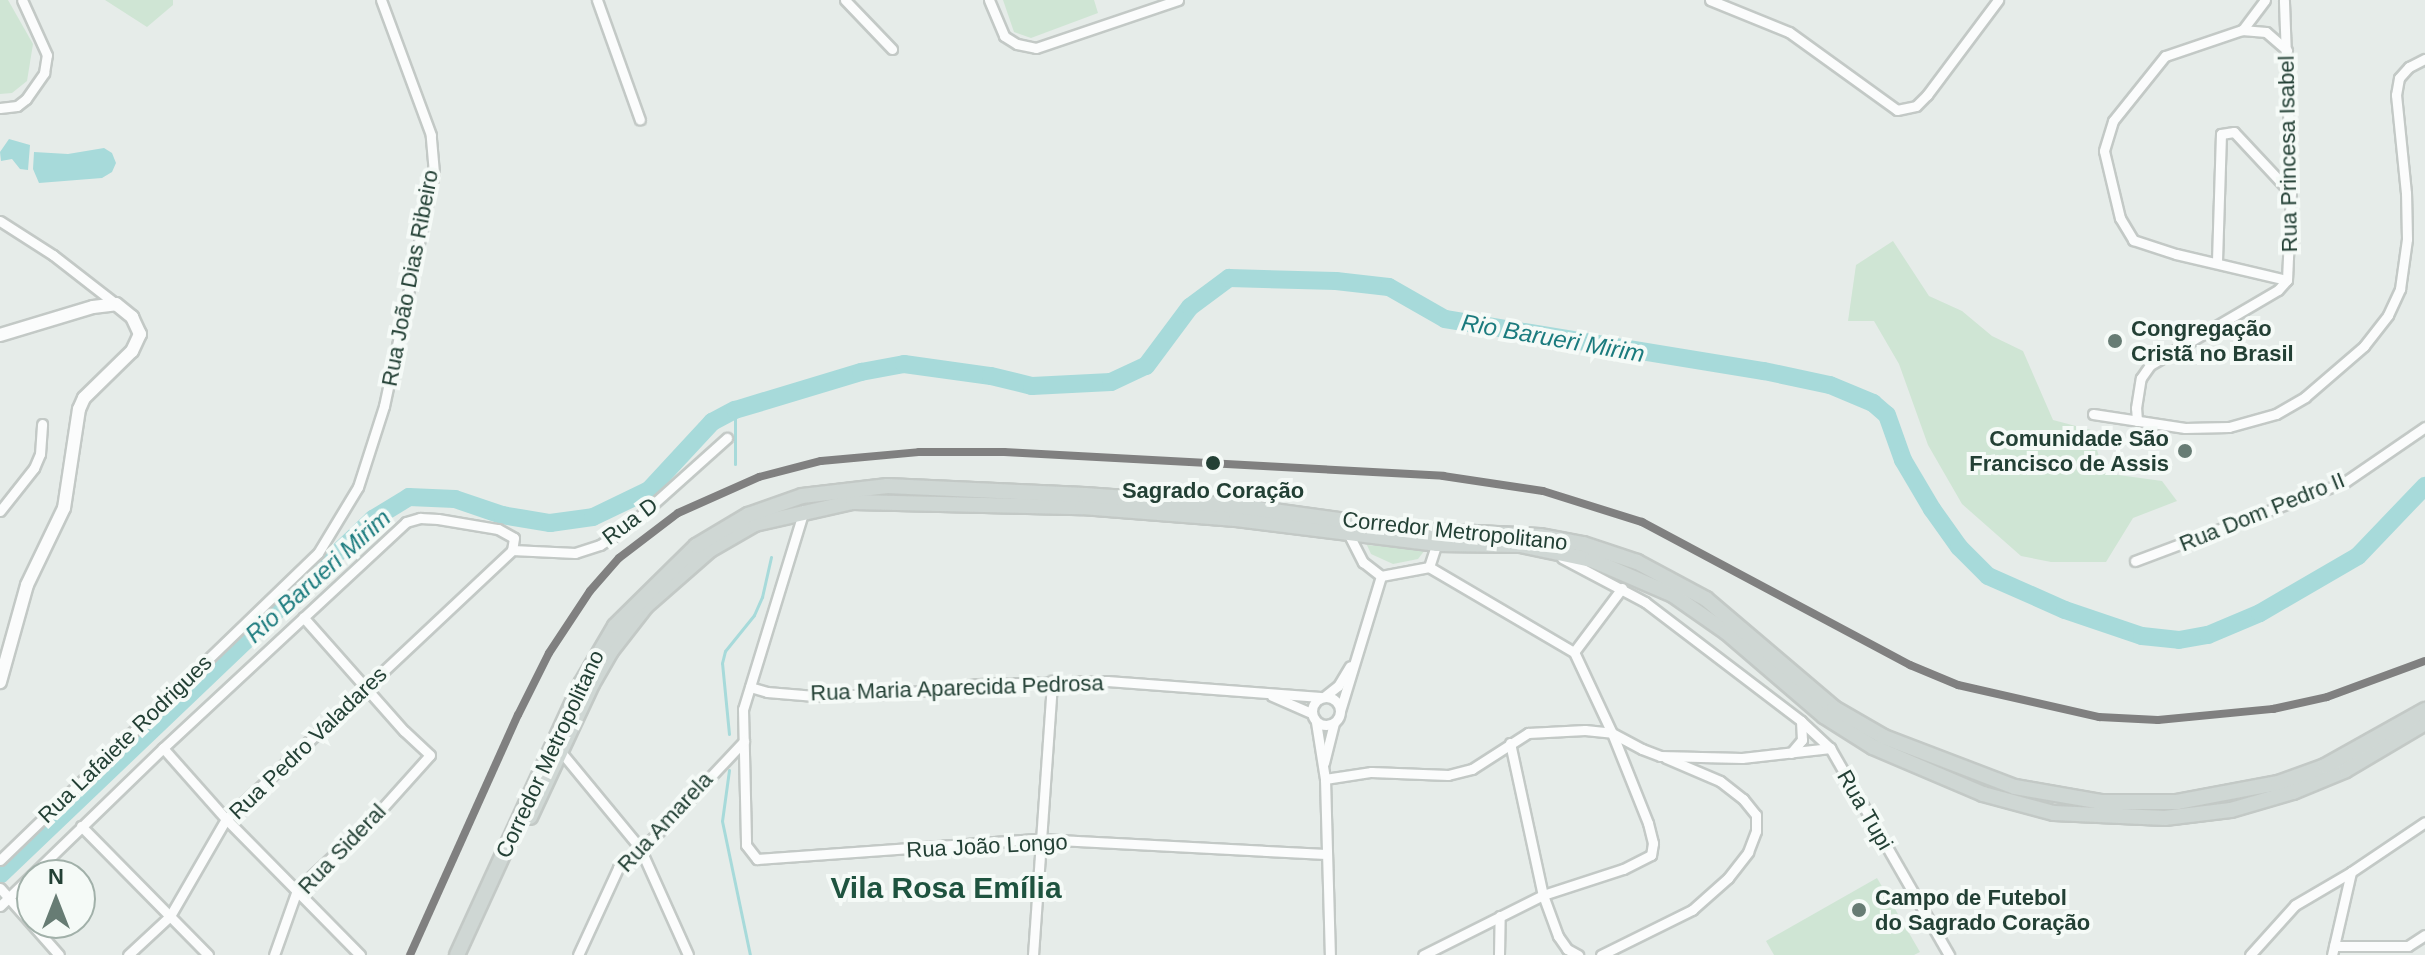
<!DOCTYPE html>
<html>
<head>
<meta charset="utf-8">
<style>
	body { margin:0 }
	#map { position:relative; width:2425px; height:955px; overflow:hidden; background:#e6ece9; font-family:Arial,sans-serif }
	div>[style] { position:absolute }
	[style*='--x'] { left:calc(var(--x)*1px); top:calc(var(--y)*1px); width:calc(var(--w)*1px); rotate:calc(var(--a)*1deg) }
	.green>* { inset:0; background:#cfe5d4 }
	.water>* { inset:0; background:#a7dada }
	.stream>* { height:3px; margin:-1.5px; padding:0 1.5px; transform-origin:1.5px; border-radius:1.5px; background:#a7dada }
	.river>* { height:18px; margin:-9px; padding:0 9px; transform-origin:9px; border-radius:9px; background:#a7dada }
	.roads { filter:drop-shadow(2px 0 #c3c9c6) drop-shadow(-2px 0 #c3c9c6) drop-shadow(0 2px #c3c9c6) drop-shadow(0 -2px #c3c9c6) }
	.street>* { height:9px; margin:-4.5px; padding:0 4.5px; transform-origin:4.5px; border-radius:4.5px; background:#fbfcfc }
	.street>.ring { margin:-4.5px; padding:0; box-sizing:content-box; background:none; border:9px solid #fbfcfc; border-radius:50% }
	.secondary>* { height:12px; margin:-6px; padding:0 6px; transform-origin:6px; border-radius:6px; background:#fbfcfc }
	.primary>* { height:14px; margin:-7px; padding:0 7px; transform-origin:7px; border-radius:7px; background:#cfd7d4 }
	.rail-1>* { height:8px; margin:-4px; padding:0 4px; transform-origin:4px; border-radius:4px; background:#808080 }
	.dots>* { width:22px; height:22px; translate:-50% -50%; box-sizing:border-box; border:4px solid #f5faf7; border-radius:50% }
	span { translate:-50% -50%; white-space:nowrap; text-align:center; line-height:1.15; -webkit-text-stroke:8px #f5faf7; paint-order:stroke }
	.street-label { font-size:22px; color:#234035 }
	.poi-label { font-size:22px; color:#234035; font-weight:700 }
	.left { translate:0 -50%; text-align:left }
	.right { translate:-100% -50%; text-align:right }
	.stop-label { font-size:22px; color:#234035; font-weight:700 }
	.water-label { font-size:24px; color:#1b7b7e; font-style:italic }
	.district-label { font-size:30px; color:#1e533f; font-weight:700 }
	.north { position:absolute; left:16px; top:859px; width:80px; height:80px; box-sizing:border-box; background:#f5faf7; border:2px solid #a1b0a9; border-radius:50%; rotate:0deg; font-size:22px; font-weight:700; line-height:32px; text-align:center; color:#234035 }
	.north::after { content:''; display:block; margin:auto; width:28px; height:36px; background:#677c74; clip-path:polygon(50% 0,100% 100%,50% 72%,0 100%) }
</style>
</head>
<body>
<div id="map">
	<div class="green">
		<div style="clip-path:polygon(0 0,8px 0,33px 44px,27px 81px,12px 93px,0 94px)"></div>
		<div style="clip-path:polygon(105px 0,173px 0,173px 5px,147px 27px)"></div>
		<div style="clip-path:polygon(1003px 0,1094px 0,1098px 13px,1031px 38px,1014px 32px)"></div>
		<div style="clip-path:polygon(1893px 241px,1929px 296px,1962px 311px,1992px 336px,2023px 351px,2053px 420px,2091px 430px,2104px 473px,2162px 481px,2177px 501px,2133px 518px,2106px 562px,2051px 562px,2021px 556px,1962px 504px,1928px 445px,1899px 364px,1874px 321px,1848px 321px,1856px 265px)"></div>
		<div style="clip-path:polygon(1367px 545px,1425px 550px,1418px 559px,1393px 564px,1371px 554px)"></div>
		<div style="clip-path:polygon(1877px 878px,1920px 952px,1914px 955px,1774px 955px,1766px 941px)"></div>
	</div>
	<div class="water">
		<div style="clip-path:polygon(9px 139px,30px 145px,28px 170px,20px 169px,12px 159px,1px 161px,0 152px)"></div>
		<div style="clip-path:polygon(104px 148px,112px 153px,116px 163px,112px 172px,102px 178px,39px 183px,33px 169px,34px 152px,68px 154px)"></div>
	</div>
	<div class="stream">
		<div style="--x:735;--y:464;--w:54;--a:-90"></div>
		<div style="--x:729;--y:734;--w:71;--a:-95.6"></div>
		<div style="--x:722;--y:663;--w:12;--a:-76"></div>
		<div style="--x:725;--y:651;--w:46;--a:-51.1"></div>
		<div style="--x:754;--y:615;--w:20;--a:-66"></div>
		<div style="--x:762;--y:597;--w:41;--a:-77.3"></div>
		<div style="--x:729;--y:770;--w:51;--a:97.8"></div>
		<div style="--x:722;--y:821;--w:137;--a:78.2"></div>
	</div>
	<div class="river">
		<div style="--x:0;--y:875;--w:516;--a:-43.66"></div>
		<div style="--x:373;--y:519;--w:42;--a:-31.4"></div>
		<div style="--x:409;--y:497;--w:46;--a:2.5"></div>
		<div style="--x:455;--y:499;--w:50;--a:18.8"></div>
		<div style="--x:502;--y:515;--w:49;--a:9.5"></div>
		<div style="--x:550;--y:523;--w:43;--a:-7.9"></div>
		<div style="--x:593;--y:517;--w:62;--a:-25.7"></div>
		<div style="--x:649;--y:490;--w:93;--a:-47.2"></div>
		<div style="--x:712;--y:422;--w:26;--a:-28"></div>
		<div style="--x:735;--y:410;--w:132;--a:-16.8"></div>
		<div style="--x:861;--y:372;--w:44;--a:-10.5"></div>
		<div style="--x:904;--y:364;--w:88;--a:7.9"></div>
		<div style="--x:991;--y:376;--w:42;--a:13.7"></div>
		<div style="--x:1032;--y:386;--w:79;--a:-2.9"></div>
		<div style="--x:1111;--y:382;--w:38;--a:-25"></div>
		<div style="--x:1146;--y:366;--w:74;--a:-53.3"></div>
		<div style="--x:1190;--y:307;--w:49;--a:-36.6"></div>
		<div style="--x:1229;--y:278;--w:107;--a:1.6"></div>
		<div style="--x:1336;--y:281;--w:53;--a:6.5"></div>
		<div style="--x:1389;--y:287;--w:64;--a:29.7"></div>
		<div style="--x:1445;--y:319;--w:323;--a:9.3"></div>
		<div style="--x:1764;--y:371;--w:67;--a:12"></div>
		<div style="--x:1830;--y:385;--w:47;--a:22.7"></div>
		<div style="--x:1873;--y:403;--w:18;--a:41"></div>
		<div style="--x:1887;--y:415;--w:48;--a:70.4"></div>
		<div style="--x:1903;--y:460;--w:57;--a:59.4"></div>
		<div style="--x:1932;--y:509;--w:47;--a:54.6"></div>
		<div style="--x:1959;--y:547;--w:41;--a:45"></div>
		<div style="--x:1988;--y:576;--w:84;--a:23.8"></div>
		<div style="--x:2065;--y:610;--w:81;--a:18.7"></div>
		<div style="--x:2142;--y:636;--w:37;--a:6"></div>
		<div style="--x:2179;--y:640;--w:29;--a:-10"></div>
		<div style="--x:2208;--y:635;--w:56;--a:-22.9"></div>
		<div style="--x:2260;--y:613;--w:113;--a:-30.2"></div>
		<div style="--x:2358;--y:556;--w:97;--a:-46.3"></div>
	</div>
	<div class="roads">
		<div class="street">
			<div style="--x:597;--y:0;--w:127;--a:70.3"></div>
			<div style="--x:845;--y:0;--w:68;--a:46.2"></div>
			<div style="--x:989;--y:0;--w:39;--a:67"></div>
			<div style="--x:1004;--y:36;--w:15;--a:32"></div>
			<div style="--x:1017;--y:44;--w:19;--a:12"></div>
			<div style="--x:1036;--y:48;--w:150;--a:-18.7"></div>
			<div style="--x:1710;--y:0;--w:85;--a:22.1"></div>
			<div style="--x:1789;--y:32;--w:133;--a:35.8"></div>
			<div style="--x:1897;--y:110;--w:19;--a:-12"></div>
			<div style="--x:1916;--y:106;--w:16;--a:-45"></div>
			<div style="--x:1927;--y:95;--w:119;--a:-53.2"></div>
			<div style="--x:2265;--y:0;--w:38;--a:127"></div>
			<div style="--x:2242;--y:30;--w:81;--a:161.3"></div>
			<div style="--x:2165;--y:56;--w:83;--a:128.7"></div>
			<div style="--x:2113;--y:121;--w:31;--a:107"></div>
			<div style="--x:2104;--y:151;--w:69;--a:76.6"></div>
			<div style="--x:2120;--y:218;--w:26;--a:59"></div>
			<div style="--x:2133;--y:240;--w:45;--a:18"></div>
			<div style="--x:2176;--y:254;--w:114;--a:13.2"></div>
			<div style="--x:2242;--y:30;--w:24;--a:5"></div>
			<div style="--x:2266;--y:32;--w:28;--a:41"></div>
			<div style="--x:0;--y:108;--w:17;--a:-7"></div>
			<div style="--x:17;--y:106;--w:11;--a:-38"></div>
			<div style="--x:26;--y:99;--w:32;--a:-55"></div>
			<div style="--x:44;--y:73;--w:18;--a:-81"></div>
			<div style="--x:47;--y:55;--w:60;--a:-114.4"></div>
			<div style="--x:0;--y:221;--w:63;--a:32.7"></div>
			<div style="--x:53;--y:255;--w:80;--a:37.9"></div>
			<div style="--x:2217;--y:261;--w:127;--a:-88.2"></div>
			<div style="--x:2221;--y:134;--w:13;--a:-9"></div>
			<div style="--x:2234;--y:132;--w:83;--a:46.9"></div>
			<div style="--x:2093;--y:414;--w:93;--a:8.7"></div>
			<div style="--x:2185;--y:428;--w:44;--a:-1.3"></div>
			<div style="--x:2229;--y:427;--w:49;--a:-15.5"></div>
			<div style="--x:2276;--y:414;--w:34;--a:-30"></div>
			<div style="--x:2305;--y:397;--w:78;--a:-40.8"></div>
			<div style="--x:2364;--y:346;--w:39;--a:-52"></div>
			<div style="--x:2388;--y:315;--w:29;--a:-65"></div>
			<div style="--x:2400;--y:289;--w:50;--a:-82"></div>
			<div style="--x:2407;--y:239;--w:46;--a:-91.2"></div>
			<div style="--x:2406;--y:193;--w:99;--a:-95.8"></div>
			<div style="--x:2396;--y:95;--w:17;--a:-80"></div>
			<div style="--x:2399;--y:78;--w:15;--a:-48"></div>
			<div style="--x:2409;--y:67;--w:18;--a:-27"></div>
			<div style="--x:2137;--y:421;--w:13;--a:-94"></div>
			<div style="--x:2136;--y:408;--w:30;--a:-81"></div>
			<div style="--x:2141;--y:378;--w:16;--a:-55"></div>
			<div style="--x:2150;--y:365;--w:148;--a:-30.4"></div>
			<div style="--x:2278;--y:290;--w:13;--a:-48"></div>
			<div style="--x:2287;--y:280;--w:87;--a:-87.4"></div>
			<div style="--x:2291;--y:193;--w:193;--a:-92.1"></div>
			<div style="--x:804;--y:510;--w:208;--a:107"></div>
			<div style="--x:743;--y:709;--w:136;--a:88.7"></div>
			<div style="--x:746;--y:845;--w:18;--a:52"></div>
			<div style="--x:757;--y:859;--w:283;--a:-4.1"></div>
			<div style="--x:1039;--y:839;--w:287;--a:3"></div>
			<div style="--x:0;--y:511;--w:55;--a:-51.7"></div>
			<div style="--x:34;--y:468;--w:15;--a:-67"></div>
			<div style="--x:40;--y:454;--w:30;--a:-86"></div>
			<div style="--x:1348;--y:533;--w:33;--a:63"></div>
			<div style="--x:1363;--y:562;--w:23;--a:38"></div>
			<div style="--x:512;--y:550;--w:63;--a:2.7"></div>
			<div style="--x:575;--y:553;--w:26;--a:-18"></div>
			<div style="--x:600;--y:545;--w:37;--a:-34"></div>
			<div style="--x:631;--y:524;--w:129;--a:-41.9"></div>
			<div style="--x:1562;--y:558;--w:94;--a:27.9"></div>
			<div style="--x:1645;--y:602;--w:196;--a:37.3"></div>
			<div style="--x:1801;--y:721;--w:40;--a:43"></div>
			<div style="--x:1830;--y:748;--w:239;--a:60.1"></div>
			<div style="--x:2135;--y:561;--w:224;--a:-20.6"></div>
			<div style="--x:2345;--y:482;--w:97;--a:-34.5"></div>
			<div style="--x:1429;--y:567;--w:168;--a:30.4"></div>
			<div style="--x:1574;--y:652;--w:89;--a:64.9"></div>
			<div style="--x:1612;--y:733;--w:34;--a:28"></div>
			<div style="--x:1642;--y:749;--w:19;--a:21"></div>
			<div style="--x:1660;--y:756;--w:82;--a:1.4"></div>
			<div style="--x:1742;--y:758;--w:89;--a:-6.5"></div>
			<div style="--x:1429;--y:567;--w:28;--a:-72"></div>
			<div style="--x:1381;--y:576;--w:49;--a:-10.6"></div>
			<div style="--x:1574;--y:652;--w:80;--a:-53.1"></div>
			<div style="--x:750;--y:687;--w:18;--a:16"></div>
			<div style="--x:767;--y:692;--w:48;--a:4.8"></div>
			<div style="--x:815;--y:696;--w:79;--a:-1.5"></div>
			<div style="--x:894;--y:694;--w:85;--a:-6.8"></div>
			<div style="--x:978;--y:684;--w:129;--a:-1.3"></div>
			<div style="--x:1107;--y:681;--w:214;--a:4.3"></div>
			<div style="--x:1272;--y:696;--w:43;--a:23.6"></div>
			<div style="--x:1325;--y:696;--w:16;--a:-38"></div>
			<div style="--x:1338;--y:686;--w:23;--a:-59"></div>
			<div class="ring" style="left:1312px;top:697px;width:19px;height:19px"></div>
			<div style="--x:1340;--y:711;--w:141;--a:-73.1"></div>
			<div style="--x:1316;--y:722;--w:58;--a:81"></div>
			<div style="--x:1325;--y:779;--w:176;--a:88.4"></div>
			<div style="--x:1510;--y:743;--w:156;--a:77.8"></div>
			<div style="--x:1543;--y:895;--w:44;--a:69.9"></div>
			<div style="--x:1558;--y:936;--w:16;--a:55"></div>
			<div style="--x:1567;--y:949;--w:13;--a:29"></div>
			<div style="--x:163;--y:748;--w:95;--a:48.4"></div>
			<div style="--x:226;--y:819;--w:191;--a:45.4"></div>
			<div style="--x:561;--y:752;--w:124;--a:50.5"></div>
			<div style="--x:640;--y:848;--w:117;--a:65.8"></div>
			<div style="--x:1791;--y:753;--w:17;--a:-50"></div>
			<div style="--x:1802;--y:740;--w:19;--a:-93"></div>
			<div style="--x:1324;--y:763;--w:41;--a:-76"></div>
			<div style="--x:1325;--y:779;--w:47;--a:-8.7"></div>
			<div style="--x:1371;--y:772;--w:77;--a:2.2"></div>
			<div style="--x:1448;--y:775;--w:25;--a:-14"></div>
			<div style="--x:1472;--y:769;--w:67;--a:-32.7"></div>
			<div style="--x:1528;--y:733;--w:57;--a:-3"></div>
			<div style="--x:1585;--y:730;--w:27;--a:6"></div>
			<div style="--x:1612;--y:733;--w:97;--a:68.2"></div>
			<div style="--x:1648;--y:823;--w:21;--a:76"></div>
			<div style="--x:1653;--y:843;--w:12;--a:99"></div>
			<div style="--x:1651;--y:855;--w:31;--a:153"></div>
			<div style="--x:1623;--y:869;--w:84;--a:162"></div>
			<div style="--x:1543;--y:895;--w:134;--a:153.4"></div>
			<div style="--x:81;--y:826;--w:181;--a:45.4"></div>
			<div style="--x:0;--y:860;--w:442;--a:-44"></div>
			<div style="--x:318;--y:553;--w:77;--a:-58.8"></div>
			<div style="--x:358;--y:487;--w:85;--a:-72.2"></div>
			<div style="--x:384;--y:406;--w:238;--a:-77.9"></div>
			<div style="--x:434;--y:173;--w:38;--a:-95"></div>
			<div style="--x:431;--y:135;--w:144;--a:-110.3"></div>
			<div style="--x:0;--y:888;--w:89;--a:48.6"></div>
			<div style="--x:0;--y:906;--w:227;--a:-44.1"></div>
			<div style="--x:163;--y:748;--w:332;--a:-42.9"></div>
			<div style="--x:406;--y:522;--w:15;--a:-16"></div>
			<div style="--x:420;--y:518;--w:18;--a:3"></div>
			<div style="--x:438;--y:519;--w:61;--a:9.5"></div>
			<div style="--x:498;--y:529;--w:18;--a:29"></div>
			<div style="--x:514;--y:538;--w:12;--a:99"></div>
			<div style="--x:2334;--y:946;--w:74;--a:0"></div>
			<div style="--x:2408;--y:946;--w:20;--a:-33"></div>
			<div style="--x:128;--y:955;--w:57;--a:-42.9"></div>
			<div style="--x:170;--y:916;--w:112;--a:-60"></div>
			<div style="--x:226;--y:819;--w:393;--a:-43.2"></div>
			<div style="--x:274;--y:955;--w:69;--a:-70.5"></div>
			<div style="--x:297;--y:890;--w:110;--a:-43.5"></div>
			<div style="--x:377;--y:814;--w:79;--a:-48.1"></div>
			<div style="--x:430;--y:755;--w:35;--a:-137"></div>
			<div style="--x:404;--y:731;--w:152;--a:-131.5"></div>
			<div style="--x:578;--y:955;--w:96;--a:-65.3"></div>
			<div style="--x:618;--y:868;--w:46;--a:-40.6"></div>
			<div style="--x:653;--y:838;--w:133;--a:-46.8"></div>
			<div style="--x:1033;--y:955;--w:275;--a:-86"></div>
			<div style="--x:1499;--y:955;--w:39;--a:-89"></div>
			<div style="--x:1601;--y:955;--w:102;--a:-26.3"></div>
			<div style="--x:1692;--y:910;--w:48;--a:-41.6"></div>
			<div style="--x:1728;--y:878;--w:33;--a:-52"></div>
			<div style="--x:1748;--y:852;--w:22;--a:-69"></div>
			<div style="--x:1756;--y:831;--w:16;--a:-90"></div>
			<div style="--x:1756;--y:815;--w:21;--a:-129"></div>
			<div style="--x:1743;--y:799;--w:29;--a:-142"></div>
			<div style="--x:1720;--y:781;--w:59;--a:-156.9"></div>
			<div style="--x:2250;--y:955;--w:67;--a:-48"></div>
			<div style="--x:2295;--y:905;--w:65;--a:-30.5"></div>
			<div style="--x:2332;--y:955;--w:85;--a:-77.1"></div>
			<div style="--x:2351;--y:872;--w:89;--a:-34"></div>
		</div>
		<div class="secondary">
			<div style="--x:0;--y:335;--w:97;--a:-16.8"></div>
			<div style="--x:93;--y:307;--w:23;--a:-7"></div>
			<div style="--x:116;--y:304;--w:21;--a:39"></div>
			<div style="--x:132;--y:317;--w:19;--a:65"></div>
			<div style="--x:140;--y:334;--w:19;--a:115"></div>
			<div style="--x:132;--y:351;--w:67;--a:135.6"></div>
			<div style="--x:84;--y:398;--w:12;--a:114"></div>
			<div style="--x:79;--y:409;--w:100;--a:98.6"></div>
			<div style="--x:64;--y:508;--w:85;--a:115.7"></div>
			<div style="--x:27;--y:585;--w:101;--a:105.6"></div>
		</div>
		<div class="primary">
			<div style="--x:530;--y:817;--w:147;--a:-65"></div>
			<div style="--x:592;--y:684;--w:38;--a:-60"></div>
			<div style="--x:611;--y:651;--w:57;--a:-52.1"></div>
			<div style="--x:646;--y:606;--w:85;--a:-41.2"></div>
			<div style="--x:710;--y:550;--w:52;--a:-30"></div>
			<div style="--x:755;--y:524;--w:100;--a:-12.7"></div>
			<div style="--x:853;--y:502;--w:229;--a:1.3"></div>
			<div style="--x:1082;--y:507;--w:154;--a:4.5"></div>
			<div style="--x:1236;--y:519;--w:203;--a:7.1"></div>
			<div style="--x:1437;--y:544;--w:83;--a:0.7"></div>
			<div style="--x:1520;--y:545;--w:74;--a:11.8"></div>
			<div style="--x:1592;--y:560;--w:88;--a:23.4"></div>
			<div style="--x:1673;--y:595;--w:65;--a:34.9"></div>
			<div style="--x:1726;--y:632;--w:129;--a:40.6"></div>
			<div style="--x:1824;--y:716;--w:58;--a:32.3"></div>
			<div style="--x:1873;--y:747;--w:120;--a:23.1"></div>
			<div style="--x:1983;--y:794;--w:73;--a:15"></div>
			<div style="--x:2054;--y:813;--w:111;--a:2.6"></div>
			<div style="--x:2165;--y:818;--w:66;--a:-6.9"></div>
			<div style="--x:2231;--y:810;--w:65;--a:-16.2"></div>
			<div style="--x:2293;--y:792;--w:57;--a:-22.5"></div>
			<div style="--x:2346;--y:770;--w:92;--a:-30.7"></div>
			<div style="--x:457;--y:955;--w:298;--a:-65.4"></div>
			<div style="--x:581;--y:684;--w:67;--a:-59.6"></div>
			<div style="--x:615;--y:626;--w:114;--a:-44.6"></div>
			<div style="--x:696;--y:546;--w:61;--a:-30.8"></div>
			<div style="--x:748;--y:515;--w:57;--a:-19.4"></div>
			<div style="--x:802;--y:496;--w:86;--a:-6.7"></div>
			<div style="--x:887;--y:486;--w:198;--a:2.6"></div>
			<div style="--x:1085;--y:495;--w:152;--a:4.1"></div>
			<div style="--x:1237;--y:506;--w:178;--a:7.8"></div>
			<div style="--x:1413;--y:530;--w:127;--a:2.7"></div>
			<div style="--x:1540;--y:536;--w:44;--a:10.5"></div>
			<div style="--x:1583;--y:544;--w:57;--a:18.4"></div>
			<div style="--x:1637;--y:562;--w:78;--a:28.2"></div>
			<div style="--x:1706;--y:599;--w:168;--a:40.4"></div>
			<div style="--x:1834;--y:708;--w:58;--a:30.1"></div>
			<div style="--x:1884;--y:737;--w:140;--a:20.9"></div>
			<div style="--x:2015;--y:787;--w:87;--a:9.9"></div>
			<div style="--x:2101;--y:802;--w:76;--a:0"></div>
			<div style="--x:2177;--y:802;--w:103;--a:-10.7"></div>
			<div style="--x:2278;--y:783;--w:50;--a:-19.9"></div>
			<div style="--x:2325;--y:766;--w:115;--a:-29.2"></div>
		</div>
	</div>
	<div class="rail-1">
		<div style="--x:410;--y:955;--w:263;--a:-65.8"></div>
		<div style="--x:518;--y:715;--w:69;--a:-63.4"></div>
		<div style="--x:549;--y:653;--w:74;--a:-56.5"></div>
		<div style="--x:590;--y:591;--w:44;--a:-48.7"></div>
		<div style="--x:619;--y:558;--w:74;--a:-37.3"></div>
		<div style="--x:678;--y:513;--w:89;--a:-24"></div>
		<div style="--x:759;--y:477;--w:64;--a:-14.5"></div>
		<div style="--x:821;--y:461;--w:98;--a:-5.2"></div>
		<div style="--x:919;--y:452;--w:85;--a:0"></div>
		<div style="--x:1004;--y:452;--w:440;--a:3.1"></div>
		<div style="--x:1443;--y:476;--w:101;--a:8.5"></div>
		<div style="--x:1543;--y:491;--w:104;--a:17.4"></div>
		<div style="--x:1642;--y:522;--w:304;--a:28.1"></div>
		<div style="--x:1910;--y:665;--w:52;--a:22.6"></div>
		<div style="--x:1958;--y:685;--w:145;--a:12.8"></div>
		<div style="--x:2099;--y:717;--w:59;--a:2.9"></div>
		<div style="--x:2158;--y:720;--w:116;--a:-5.5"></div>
		<div style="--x:2273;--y:709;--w:55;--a:-12.5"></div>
		<div style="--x:2327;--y:697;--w:104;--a:-20.2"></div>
	</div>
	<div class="dots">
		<div style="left:2115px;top:341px;background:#677c74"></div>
		<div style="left:2185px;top:451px;background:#677c74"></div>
		<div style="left:1213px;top:463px;background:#234035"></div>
		<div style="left:1859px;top:910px;background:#677c74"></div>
	</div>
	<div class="street-label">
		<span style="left:2288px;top:154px;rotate:-91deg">Rua Princesa Isabel</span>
		<span style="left:410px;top:278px;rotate:-79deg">Rua João Dias Ribeiro</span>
		<span style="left:2262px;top:512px;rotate:-22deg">Rua Dom Pedro II</span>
		<span style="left:630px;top:521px;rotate:-37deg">Rua D</span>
		<span style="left:1455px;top:531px;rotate:6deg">Corredor Metropolitano</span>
		<span style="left:957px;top:688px;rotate:-2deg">Rua Maria Aparecida Pedrosa</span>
		<span style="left:125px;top:739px;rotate:-44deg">Rua Lafaiete Rodrigues</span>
		<span style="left:308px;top:743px;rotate:-44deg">Rua Pedro Valadares</span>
		<span style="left:550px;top:754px;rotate:-65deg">Corredor Metropolitano</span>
		<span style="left:1865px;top:810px;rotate:60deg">Rua Tupi</span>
		<span style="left:665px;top:822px;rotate:-47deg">Rua Amarela</span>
		<span style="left:987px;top:846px;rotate:-3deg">Rua João Longo</span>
		<span style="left:342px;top:849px;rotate:-46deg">Rua Sideral</span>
	</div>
	<div class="poi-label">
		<span class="left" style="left:2131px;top:341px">Congregação<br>Cristã no Brasil</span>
		<span class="right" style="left:2169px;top:451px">Comunidade São<br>Francisco de Assis</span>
		<span class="left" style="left:1875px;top:910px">Campo de Futebol<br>do Sagrado Coração</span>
	</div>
	<div class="stop-label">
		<span style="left:1213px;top:491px">Sagrado Coração</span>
	</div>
	<div class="water-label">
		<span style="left:1553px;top:338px;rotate:10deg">Rio Barueri Mirim</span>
		<span style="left:318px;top:576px;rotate:-42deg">Rio Barueri Mirim</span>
	</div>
	<div class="district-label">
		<span style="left:946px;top:888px">Vila Rosa Emília</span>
	</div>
	<div class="north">N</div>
</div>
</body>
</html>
